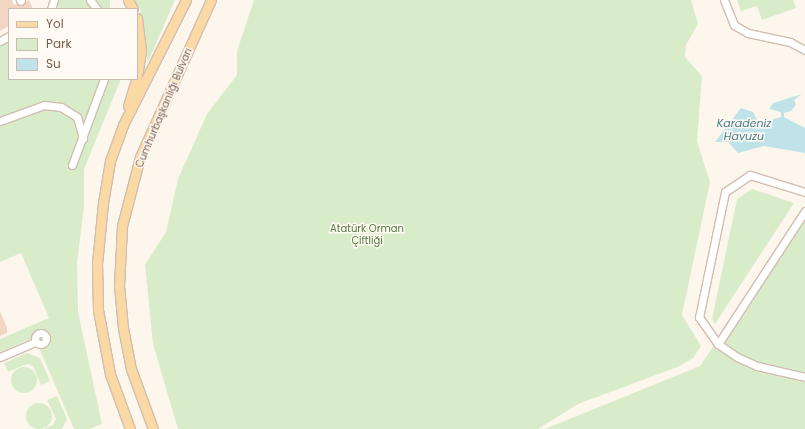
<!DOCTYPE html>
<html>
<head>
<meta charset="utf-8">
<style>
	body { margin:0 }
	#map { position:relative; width:805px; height:429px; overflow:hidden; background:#fdf6ec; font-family:Poppins,sans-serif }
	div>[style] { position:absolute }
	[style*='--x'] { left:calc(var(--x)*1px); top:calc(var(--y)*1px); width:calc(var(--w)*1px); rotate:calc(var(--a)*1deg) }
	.green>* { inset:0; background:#d8ecc9; transform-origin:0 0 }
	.round { border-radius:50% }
	.water>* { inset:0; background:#bfe3e8 }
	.building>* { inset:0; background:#f3d5c3 }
	.roads { filter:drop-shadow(1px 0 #d1beb0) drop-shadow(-1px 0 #d1beb0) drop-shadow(0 1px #d1beb0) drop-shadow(0 -1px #d1beb0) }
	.minor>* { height:7px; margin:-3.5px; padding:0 3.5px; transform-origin:3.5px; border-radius:3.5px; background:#fff }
	.minor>.ring { margin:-3.5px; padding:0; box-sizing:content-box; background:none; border:7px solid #fff; border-radius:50% }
	.major>* { height:9px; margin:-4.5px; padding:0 4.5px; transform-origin:4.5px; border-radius:4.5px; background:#fbd9a5 }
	span { translate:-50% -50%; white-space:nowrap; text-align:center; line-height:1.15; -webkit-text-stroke:3px #fffaf3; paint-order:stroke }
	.street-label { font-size:10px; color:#7a5c4d }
	.park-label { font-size:10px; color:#537a41 }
	.water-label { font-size:11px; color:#437c86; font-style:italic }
	.legend { position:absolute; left:8px; top:8px; width:130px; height:72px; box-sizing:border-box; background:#fffaf3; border:1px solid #cabbb1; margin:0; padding:5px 7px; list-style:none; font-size:12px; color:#7a5c4d }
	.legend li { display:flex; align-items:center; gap:8px; height:20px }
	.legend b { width:20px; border:1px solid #cabbb1 }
</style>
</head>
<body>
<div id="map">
	<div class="green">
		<div style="left:58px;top:0;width:52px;height:9px"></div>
		<div style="clip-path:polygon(135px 0,175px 0,148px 62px,140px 9px)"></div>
		<div style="clip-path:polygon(254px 0,691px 0,698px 24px,686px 45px,685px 57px,702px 76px,697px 141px,710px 182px,682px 315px,701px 346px,693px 358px,680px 366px,578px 404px,538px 429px,178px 429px,153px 344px,145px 265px,166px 232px,178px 179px,207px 114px,237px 75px,237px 51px)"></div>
		<div style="clip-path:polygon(737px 0,793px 0,796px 8px,762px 20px,757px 6px,741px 11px)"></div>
		<div style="clip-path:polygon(9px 41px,9px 79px,121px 79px,84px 169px,84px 205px,77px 263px,78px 312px,102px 424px,90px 429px,74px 429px,39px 348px,48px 344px,48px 333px,40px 331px,33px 338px,0 352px,0 339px,49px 318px,21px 253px,0 262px,0 45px)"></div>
		<div style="clip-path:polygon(752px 189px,794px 203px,715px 324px,712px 319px,737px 199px)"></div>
		<div style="clip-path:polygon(805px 211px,805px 429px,545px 429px,700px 366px)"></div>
		<div style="clip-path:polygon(27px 353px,40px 358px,50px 381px,41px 385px,33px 366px,27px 364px,8px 372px,4px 363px)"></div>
		<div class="round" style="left:11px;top:367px;width:26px;height:26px"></div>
		<div style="clip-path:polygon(57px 396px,67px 419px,62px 429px,44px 429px,53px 425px,56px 419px,47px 400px)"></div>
		<div class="round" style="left:26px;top:403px;width:26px;height:26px"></div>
	</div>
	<div class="water">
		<div style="clip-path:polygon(802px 94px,794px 100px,796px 105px,791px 111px,784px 113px,784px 117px,805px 128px,805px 153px,764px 146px,738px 153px,728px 142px,715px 142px,741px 108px,753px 112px,758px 121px,764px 122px,781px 117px,781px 112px,769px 109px,773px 103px)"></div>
	</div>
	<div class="building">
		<div style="clip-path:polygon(0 0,12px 0,14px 5px,29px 0,33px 9px,9px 9px,9px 26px,0 31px)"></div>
		<div style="clip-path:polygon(0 311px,7px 328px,7px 333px,0 336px)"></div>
	</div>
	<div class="roads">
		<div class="minor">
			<div style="--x:20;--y:0;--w:1;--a:45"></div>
			<div style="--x:90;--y:0;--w:11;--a:52"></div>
			<div style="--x:724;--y:0;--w:27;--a:68"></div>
			<div style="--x:734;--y:25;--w:16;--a:30"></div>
			<div style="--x:748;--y:33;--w:43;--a:12.1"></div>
			<div style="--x:790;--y:42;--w:17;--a:28"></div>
			<div style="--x:51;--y:9;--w:9;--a:-72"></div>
			<div style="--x:0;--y:41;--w:10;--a:-29"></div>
			<div style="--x:0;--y:121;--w:47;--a:-20"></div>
			<div style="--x:44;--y:105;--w:17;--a:7"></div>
			<div style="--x:61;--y:107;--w:19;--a:32"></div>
			<div style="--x:77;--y:117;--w:22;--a:74"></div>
			<div style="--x:72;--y:165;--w:92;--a:-69.6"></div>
			<div style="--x:805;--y:192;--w:58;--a:-162.8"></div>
			<div style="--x:750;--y:175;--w:30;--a:146"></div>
			<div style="--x:725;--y:192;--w:128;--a:101.7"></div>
			<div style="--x:699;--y:317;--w:33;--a:55"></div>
			<div style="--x:718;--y:344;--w:23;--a:34"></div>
			<div style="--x:737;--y:357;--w:22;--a:24"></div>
			<div style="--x:757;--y:366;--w:49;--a:12.9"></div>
			<div class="ring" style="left:35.5px;top:333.5px;width:4px;height:4px"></div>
			<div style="--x:718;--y:344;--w:159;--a:-56.8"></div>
			<div style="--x:0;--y:357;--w:38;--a:-23"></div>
		</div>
		<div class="major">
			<div style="--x:128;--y:0;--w:10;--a:61"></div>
			<div style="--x:137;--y:18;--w:33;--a:83"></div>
			<div style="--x:141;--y:51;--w:25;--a:99"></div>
			<div style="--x:128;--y:106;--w:28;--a:-73"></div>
			<div style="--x:130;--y:429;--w:59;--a:-110"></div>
			<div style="--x:110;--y:374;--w:65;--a:-100.6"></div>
			<div style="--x:98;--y:310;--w:46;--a:-91.2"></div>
			<div style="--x:97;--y:264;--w:61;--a:-84.4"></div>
			<div style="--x:103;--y:203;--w:43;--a:-80.5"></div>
			<div style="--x:110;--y:161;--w:38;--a:-70"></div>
			<div style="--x:123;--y:125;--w:140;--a:-63.3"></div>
			<div style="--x:153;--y:429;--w:64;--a:-110.1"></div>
			<div style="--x:131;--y:369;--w:42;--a:-101"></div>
			<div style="--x:123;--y:328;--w:42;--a:-95.4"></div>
			<div style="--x:119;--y:286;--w:60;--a:-87.1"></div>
			<div style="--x:122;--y:226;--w:71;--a:-75.4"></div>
			<div style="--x:140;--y:157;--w:172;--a:-65.7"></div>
		</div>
	</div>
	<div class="street-label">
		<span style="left:164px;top:108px;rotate:-67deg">Cumhurbaşkanlığı Bulvarı</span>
	</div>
	<div class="park-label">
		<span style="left:367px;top:234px">Atatürk Orman<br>Çiftliği</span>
	</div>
	<div class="water-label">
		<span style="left:744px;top:130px">Karadeniz<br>Havuzu</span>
	</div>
	<ul class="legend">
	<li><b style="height:5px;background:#fbd9a5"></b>Yol</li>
	<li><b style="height:11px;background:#d8ecc9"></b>Park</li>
	<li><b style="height:11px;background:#bfe3e8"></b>Su</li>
	</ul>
</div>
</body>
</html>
